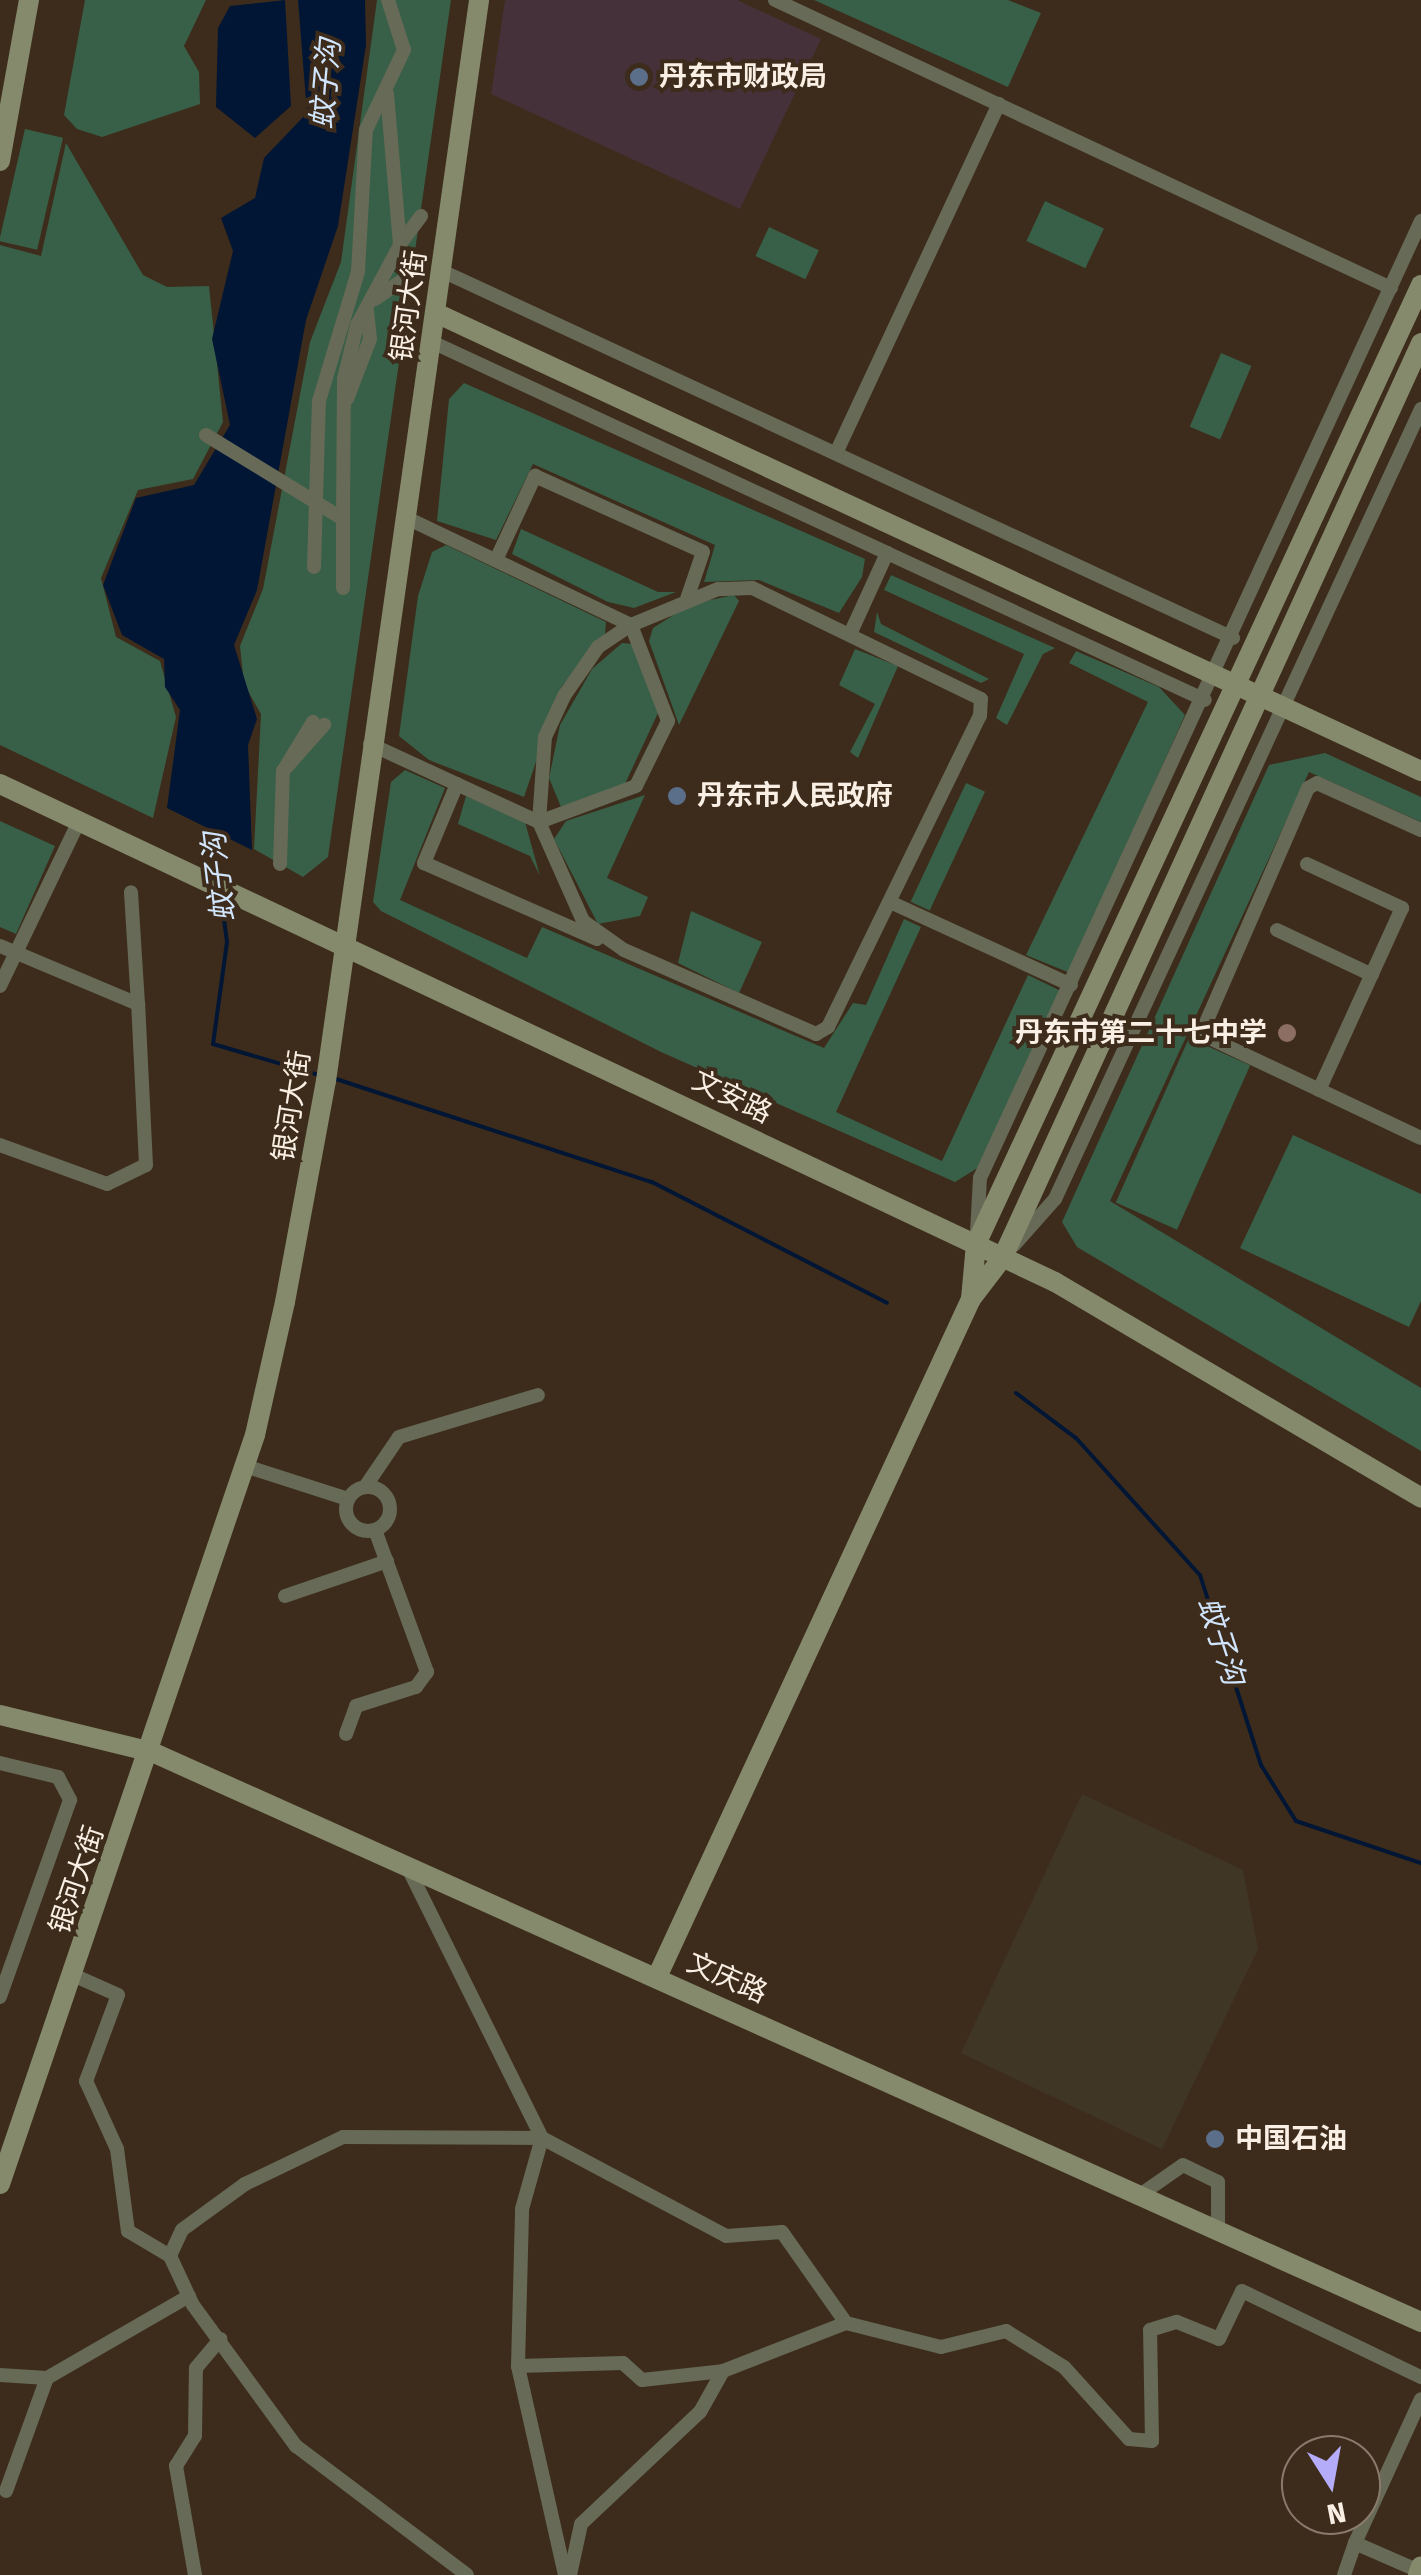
<!DOCTYPE html>
<html>
<head>
<meta charset="utf-8">
<style>
	body { margin:0 }
	#map { position:relative; width:1421px; height:2575px; overflow:hidden; background:#3d2c1b; font-family:"Fira Sans","Noto Sans SC",sans-serif }
	div>[style] { position:absolute }
	[style*='--x'] { left:calc(var(--x)*1px); top:calc(var(--y)*1px); width:calc(var(--w)*1px); rotate:calc(var(--a)*1deg) }
	.commercial>* { inset:0; background:#443139 }
	.industrial>* { inset:0; background:#403626 }
	.green>* { inset:0; background:#385f47; transform-origin:0 0 }
	.water>* { inset:0; background:#001634 }
	.stream>* { height:4px; margin:-2px; padding:0 2px; transform-origin:2px; border-radius:2px; background:#001634 }
	.street>* { height:14px; margin:-7px; padding:0 7px; transform-origin:7px; border-radius:7px; background:#666a56 }
	.street>.ring { margin:-7px; padding:0; box-sizing:content-box; background:none; border:14px solid #666a56; border-radius:50% }
	.secondary>* { height:20px; margin:-10px; padding:0 10px; transform-origin:10px; border-radius:10px; background:#848a6b }
	.dots>* { width:28px; height:28px; translate:-50% -50%; box-sizing:border-box; border:5px solid #3d2c1b; border-radius:50% }
	span { translate:-50% -50%; white-space:nowrap; text-align:center; line-height:1.15; -webkit-text-stroke:8px #3d2c1b; paint-order:stroke }
	.poi-label { font-size:28px; color:#faefe4; font-weight:700 }
	.left { translate:0 -50%; text-align:left }
	.right { translate:-100% -50%; text-align:right }
	.street-label { font-size:28px; color:#faefe4 }
	.water-label { font-size:30px; color:#d1e5fd; font-style:italic }
	.north { position:absolute; left:1281px; top:2435px; width:100px; height:100px; box-sizing:border-box; background:#3d2c1b; border:2px solid #897a6b; border-radius:50%; rotate:169deg; font-size:28px; font-weight:700; line-height:40px; text-align:center; color:#faefe4 }
	.north::after { content:''; display:block; margin:auto; width:35px; height:45px; background:#b4acf9; clip-path:polygon(50% 0,100% 100%,50% 72%,0 100%) }
</style>
</head>
<body>
<div id="map">
	<div class="commercial">
		<div style="clip-path:polygon(505px 0,737px 0,821px 39px,740px 209px,491px 94px)"></div>
	</div>
	<div class="industrial">
		<div style="clip-path:polygon(1082px 1794px,1243px 1870px,1258px 1949px,1162px 2149px,961px 2053px)"></div>
	</div>
	<div class="green">
		<div style="clip-path:polygon(85px 0,206px 0,184px 46px,199px 72px,200px 104px,102px 137px,77px 129px,64px 115px)"></div>
		<div style="clip-path:polygon(377px 0,451px 0,328px 857px,303px 877px,254px 849px,261px 714px,244px 684px,240px 646px,263px 589px,310px 342px,341px 262px)"></div>
		<div style="clip-path:polygon(814px 0,1008px 0,1041px 13px,1008px 87px)"></div>
		<div style="left:25px;top:129px;width:39px;height:115px;rotate:13deg"></div>
		<div style="clip-path:polygon(66px 143px,143px 275px,167px 287px,209px 286px,223px 422px,193px 479px,138px 490px,101px 578px,116px 637px,160px 661px,176px 717px,153px 818px,0 745px,0 245px,41px 256px)"></div>
		<div style="left:1045px;top:201px;width:65px;height:44px;rotate:25deg"></div>
		<div style="left:769px;top:227px;width:55px;height:32px;rotate:25deg"></div>
		<div style="left:1221px;top:353px;width:33px;height:80px;rotate:23deg"></div>
		<div style="clip-path:polygon(464px 383px,865px 559px,862px 577px,839px 613px,759px 580px,704px 582px,715px 545px,533px 464px,496px 540px,437px 521px,449px 399px)"></div>
		<div style="clip-path:polygon(521px 529px,658px 592px,676px 592px,634px 608px,608px 602px,512px 554px)"></div>
		<div style="clip-path:polygon(446px 545px,606px 622px,605px 635px,562px 686px,524px 797px,429px 760px,399px 736px,418px 596px,432px 552px)"></div>
		<div style="clip-path:polygon(891px 575px,1055px 648px,1043px 654px,1007px 725px,996px 718px,1024px 654px,884px 590px)"></div>
		<div style="clip-path:polygon(734px 595px,739px 601px,679px 725px,649px 641px,653px 628px,691px 604px)"></div>
		<div style="clip-path:polygon(877px 612px,881px 624px,989px 679px,981px 683px,874px 632px)"></div>
		<div style="clip-path:polygon(622px 643px,634px 644px,658px 713px,624px 786px,561px 807px,549px 778px,560px 725px,592px 669px)"></div>
		<div style="clip-path:polygon(855px 649px,898px 666px,858px 758px,850px 752px,875px 704px,839px 685px)"></div>
		<div style="clip-path:polygon(1076px 651px,1159px 687px,1185px 715px,1070px 973px,1026px 955px,1148px 702px,1069px 663px)"></div>
		<div style="clip-path:polygon(1325px 753px,1421px 797px,1421px 822px,1309px 772px,1110px 1201px,1421px 1388px,1421px 1451px,1077px 1247px,1062px 1222px,1269px 765px)"></div>
		<div style="clip-path:polygon(405px 770px,445px 788px,400px 900px,527px 958px,542px 927px,824px 1048px,853px 1003px,866px 1005px,904px 919px,921px 927px,836px 1112px,942px 1161px,1028px 975px,1063px 992px,979px 1167px,955px 1182px,661px 1052px,381px 911px,373px 902px,391px 782px)"></div>
		<div style="left:966px;top:783px;width:21px;height:131px;rotate:25deg"></div>
		<div style="clip-path:polygon(645px 795px,607px 878px,648px 897px,640px 916px,598px 924px,554px 839px,566px 821px)"></div>
		<div style="clip-path:polygon(466px 796px,525px 822px,540px 876px,530px 856px,458px 824px)"></div>
		<div style="clip-path:polygon(0 821px,55px 846px,16px 934px,0 927px)"></div>
		<div style="clip-path:polygon(691px 911px,762px 942px,739px 993px,678px 963px)"></div>
		<div style="left:1189px;top:1038px;width:67px;height:180px;rotate:24deg"></div>
		<div style="clip-path:polygon(1293px 1135px,1421px 1194px,1421px 1301px,1409px 1327px,1240px 1248px)"></div>
	</div>
	<div class="water">
		<div style="clip-path:polygon(285px 0,291px 106px,255px 138px,216px 107px,218px 28px,230px 6px)"></div>
		<div style="clip-path:polygon(298px 0,365px 0,366px 45px,338px 226px,306px 320px,257px 590px,234px 645px,257px 719px,248px 745px,252px 850px,167px 808px,180px 710px,165px 687px,164px 659px,122px 635px,103px 585px,136px 498px,194px 485px,230px 425px,212px 339px,233px 251px,221px 218px,255px 198px,264px 158px,307px 113px)"></div>
	</div>
	<div class="stream">
		<div style="--x:213;--y:826;--w:55;--a:83.8"></div>
		<div style="--x:221;--y:896;--w:46;--a:82.6"></div>
		<div style="--x:227;--y:942;--w:103;--a:97.8"></div>
		<div style="--x:213;--y:1044;--w:110;--a:16.3"></div>
		<div style="--x:333;--y:1078;--w:336;--a:18.1"></div>
		<div style="--x:652;--y:1182;--w:264;--a:27.2"></div>
		<div style="--x:1016;--y:1393;--w:75;--a:36.9"></div>
		<div style="--x:1076;--y:1438;--w:185;--a:47.9"></div>
		<div style="--x:1200;--y:1575;--w:200;--a:72.2"></div>
		<div style="--x:1261;--y:1765;--w:66;--a:58"></div>
		<div style="--x:1296;--y:1821;--w:132;--a:18.6"></div>
	</div>
	<div class="street">
		<div style="--x:775;--y:0;--w:680;--a:25.06"></div>
		<div style="--x:400;--y:244;--w:35;--a:-53"></div>
		<div style="--x:442;--y:271;--w:872;--a:24.89"></div>
		<div style="--x:375;--y:299;--w:40;--a:-34"></div>
		<div style="--x:432;--y:342;--w:502;--a:24.88"></div>
		<div style="--x:347;--y:399;--w:64;--a:-69"></div>
		<div style="--x:370;--y:339;--w:27;--a:-96"></div>
		<div style="--x:206;--y:435;--w:161;--a:31.5"></div>
		<div style="--x:343;--y:519;--w:69;--a:90"></div>
		<div style="--x:837;--y:451;--w:383;--a:-65"></div>
		<div style="--x:343;--y:519;--w:140;--a:-89.6"></div>
		<div style="--x:344;--y:379;--w:56;--a:-76.5"></div>
		<div style="--x:357;--y:325;--w:91;--a:-61.7"></div>
		<div style="--x:400;--y:245;--w:152;--a:-94.9"></div>
		<div style="--x:496;--y:560;--w:93;--a:-65.1"></div>
		<div style="--x:535;--y:476;--w:184;--a:24.3"></div>
		<div style="--x:703;--y:552;--w:50;--a:108.8"></div>
		<div style="--x:314;--y:567;--w:166;--a:-88.3"></div>
		<div style="--x:319;--y:401;--w:135;--a:-73.2"></div>
		<div style="--x:358;--y:272;--w:142;--a:-86.8"></div>
		<div style="--x:366;--y:130;--w:89;--a:-64.6"></div>
		<div style="--x:404;--y:50;--w:52;--a:-107.7"></div>
		<div style="--x:631;--y:625;--w:103;--a:68.9"></div>
		<div style="--x:668;--y:721;--w:72;--a:116.2"></div>
		<div style="--x:636;--y:786;--w:103;--a:159.6"></div>
		<div style="--x:539;--y:822;--w:85;--a:-86"></div>
		<div style="--x:545;--y:737;--w:45;--a:-65.1"></div>
		<div style="--x:564;--y:696;--w:60;--a:-55.2"></div>
		<div style="--x:598;--y:647;--w:40;--a:-34"></div>
		<div style="--x:851;--y:632;--w:87;--a:-65.5"></div>
		<div style="--x:887;--y:553;--w:350;--a:24.8"></div>
		<div style="--x:370;--y:744;--w:186;--a:24.8"></div>
		<div style="--x:539;--y:822;--w:108;--a:66"></div>
		<div style="--x:583;--y:921;--w:50;--a:35.3"></div>
		<div style="--x:624;--y:950;--w:210;--a:23.6"></div>
		<div style="--x:816;--y:1034;--w:14;--a:-30"></div>
		<div style="--x:828;--y:1027;--w:346;--a:-64"></div>
		<div style="--x:980;--y:716;--w:17;--a:-87"></div>
		<div style="--x:981;--y:699;--w:254;--a:-154.1"></div>
		<div style="--x:752;--y:588;--w:34;--a:178"></div>
		<div style="--x:718;--y:589;--w:94;--a:157.5"></div>
		<div style="--x:631;--y:625;--w:250;--a:-154.5"></div>
		<div style="--x:285;--y:768;--w:54;--a:-58.7"></div>
		<div style="--x:457;--y:784;--w:86;--a:112.7"></div>
		<div style="--x:424;--y:863;--w:189;--a:23.7"></div>
		<div style="--x:1421;--y:830;--w:114;--a:-155.7"></div>
		<div style="--x:1317;--y:783;--w:10;--a:151"></div>
		<div style="--x:1308;--y:788;--w:268;--a:113.5"></div>
		<div style="--x:1201;--y:1034;--w:243;--a:25.3"></div>
		<div style="--x:280;--y:864;--w:93;--a:-88.2"></div>
		<div style="--x:283;--y:771;--w:62;--a:-48.3"></div>
		<div style="--x:1307;--y:864;--w:105;--a:24.9"></div>
		<div style="--x:1402;--y:908;--w:200;--a:114.5"></div>
		<div style="--x:890;--y:902;--w:199;--a:24.6"></div>
		<div style="--x:1277;--y:930;--w:105;--a:25.3"></div>
		<div style="--x:0;--y:946;--w:150;--a:22.8"></div>
		<div style="--x:138;--y:1004;--w:112;--a:-93.6"></div>
		<div style="--x:0;--y:986;--w:183;--a:-64.4"></div>
		<div style="--x:0;--y:1145;--w:114;--a:20"></div>
		<div style="--x:107;--y:1184;--w:43;--a:-26"></div>
		<div style="--x:146;--y:1165;--w:161;--a:-92.8"></div>
		<div style="--x:977;--y:1233;--w:55;--a:-86.9"></div>
		<div style="--x:980;--y:1178;--w:1054;--a:-65.26"></div>
		<div style="--x:1014;--y:1245;--w:62;--a:-48.3"></div>
		<div style="--x:1055;--y:1199;--w:871;--a:-65.14"></div>
		<div style="--x:245;--y:1466;--w:108;--a:17.8"></div>
		<div class="ring" style="left:346px;top:1487px;width:30px;height:30px"></div>
		<div style="--x:365;--y:1487;--w:60;--a:-55.8"></div>
		<div style="--x:399;--y:1437;--w:145;--a:-16.8"></div>
		<div style="--x:285;--y:1596;--w:108;--a:-18.9"></div>
		<div style="--x:346;--y:1734;--w:30;--a:-70"></div>
		<div style="--x:356;--y:1706;--w:63;--a:-17.6"></div>
		<div style="--x:416;--y:1687;--w:19;--a:-54"></div>
		<div style="--x:427;--y:1672;--w:151;--a:-110.1"></div>
		<div style="--x:0;--y:1763;--w:60;--a:13.6"></div>
		<div style="--x:58;--y:1777;--w:26;--a:62"></div>
		<div style="--x:70;--y:1800;--w:209;--a:109.6"></div>
		<div style="--x:407;--y:1866;--w:304;--a:63.6"></div>
		<div style="--x:542;--y:2138;--w:199;--a:-179.7"></div>
		<div style="--x:343;--y:2137;--w:109;--a:154.4"></div>
		<div style="--x:245;--y:2184;--w:78;--a:143.9"></div>
		<div style="--x:182;--y:2230;--w:29;--a:115"></div>
		<div style="--x:170;--y:2256;--w:54;--a:64.9"></div>
		<div style="--x:193;--y:2305;--w:175;--a:53.9"></div>
		<div style="--x:296;--y:2446;--w:214;--a:37"></div>
		<div style="--x:73;--y:1975;--w:49;--a:24"></div>
		<div style="--x:118;--y:1995;--w:92;--a:110.4"></div>
		<div style="--x:86;--y:2081;--w:75;--a:65.5"></div>
		<div style="--x:117;--y:2149;--w:83;--a:82.4"></div>
		<div style="--x:128;--y:2231;--w:49;--a:30.8"></div>
		<div style="--x:1140;--y:2195;--w:52;--a:-34.9"></div>
		<div style="--x:1183;--y:2165;--w:39;--a:26"></div>
		<div style="--x:1218;--y:2182;--w:48;--a:90"></div>
		<div style="--x:518;--y:2366;--w:157;--a:-88.5"></div>
		<div style="--x:522;--y:2209;--w:74;--a:-74.3"></div>
		<div style="--x:542;--y:2138;--w:208;--a:28"></div>
		<div style="--x:726;--y:2236;--w:56;--a:-4.1"></div>
		<div style="--x:782;--y:2232;--w:111;--a:54.9"></div>
		<div style="--x:0;--y:2375;--w:47;--a:3.7"></div>
		<div style="--x:47;--y:2378;--w:164;--a:-30"></div>
		<div style="--x:6;--y:2491;--w:120;--a:-70.1"></div>
		<div style="--x:1419;--y:2571;--w:70;--a:-156.4"></div>
		<div style="--x:1355;--y:2543;--w:158;--a:-65.4"></div>
		<div style="--x:195;--y:2575;--w:111;--a:-99.9"></div>
		<div style="--x:176;--y:2466;--w:36;--a:-58"></div>
		<div style="--x:195;--y:2436;--w:68;--a:-89.2"></div>
		<div style="--x:196;--y:2368;--w:38;--a:-50"></div>
		<div style="--x:565;--y:2575;--w:214;--a:-102.7"></div>
		<div style="--x:518;--y:2366;--w:105;--a:-1.6"></div>
		<div style="--x:623;--y:2363;--w:25;--a:42"></div>
		<div style="--x:642;--y:2380;--w:81;--a:-6.3"></div>
		<div style="--x:570;--y:2575;--w:52;--a:-77.8"></div>
		<div style="--x:581;--y:2524;--w:163;--a:-43.3"></div>
		<div style="--x:700;--y:2412;--w:47;--a:-60.7"></div>
		<div style="--x:723;--y:2371;--w:132;--a:-21.3"></div>
		<div style="--x:846;--y:2323;--w:98;--a:14.2"></div>
		<div style="--x:941;--y:2347;--w:67;--a:-13.8"></div>
		<div style="--x:1006;--y:2331;--w:68;--a:31.8"></div>
		<div style="--x:1064;--y:2367;--w:97;--a:47.9"></div>
		<div style="--x:1129;--y:2439;--w:23;--a:5"></div>
		<div style="--x:1152;--y:2441;--w:111;--a:-91"></div>
		<div style="--x:1150;--y:2330;--w:28;--a:-17"></div>
		<div style="--x:1177;--y:2322;--w:45;--a:22"></div>
		<div style="--x:1219;--y:2339;--w:53;--a:-64.4"></div>
		<div style="--x:1242;--y:2291;--w:199;--a:25.7"></div>
		<div style="--x:1344;--y:2575;--w:34;--a:-71"></div>
	</div>
	<div class="secondary">
		<div style="--x:0;--y:161;--w:164;--a:-79.8"></div>
		<div style="--x:1421;--y:285;--w:1057;--a:114.89"></div>
		<div style="--x:976;--y:1244;--w:55;--a:95.2"></div>
		<div style="--x:971;--y:1299;--w:53;--a:-52.7"></div>
		<div style="--x:1003;--y:1257;--w:1005;--a:-65.42"></div>
		<div style="--x:436;--y:313;--w:1086;--a:24.94"></div>
		<div style="--x:0;--y:784;--w:1167;--a:25.27"></div>
		<div style="--x:1055;--y:1282;--w:425;--a:30.5"></div>
		<div style="--x:0;--y:1715;--w:156;--a:13.7"></div>
		<div style="--x:152;--y:1752;--w:1391;--a:24.19"></div>
		<div style="--x:657;--y:1977;--w:747;--a:-65.15"></div>
		<div style="--x:0;--y:2184;--w:791;--a:-71.2"></div>
		<div style="--x:255;--y:1435;--w:136;--a:-77.3"></div>
		<div style="--x:285;--y:1302;--w:225;--a:-79.5"></div>
		<div style="--x:326;--y:1081;--w:1092;--a:-81.94"></div>
		<div style="--x:1418;--y:2575;--w:9;--a:-72"></div>
	</div>
	<div class="dots">
		<div style="left:639px;top:77px;background:#5c6f8a"></div>
		<div style="left:677px;top:796px;background:#5c6f8a"></div>
		<div style="left:1287px;top:1033px;background:#8d6e63"></div>
		<div style="left:1215px;top:2139px;background:#5c6f8a"></div>
	</div>
	<div class="poi-label">
		<span class="left" style="left:659px;top:77px">丹东市财政局</span>
		<span class="left" style="left:697px;top:796px">丹东市人民政府</span>
		<span class="right" style="left:1267px;top:1033px">丹东市第二十七中学</span>
		<span class="left" style="left:1235px;top:2139px">中国石油</span>
	</div>
	<div class="street-label">
		<span style="left:409px;top:306px;rotate:-82deg">银河大街</span>
		<span style="left:732px;top:1097px;rotate:26deg">文安路</span>
		<span style="left:292px;top:1106px;rotate:-81deg">银河大街</span>
		<span style="left:77px;top:1880px;rotate:-71deg">银河大街</span>
		<span style="left:727px;top:1978px;rotate:24deg">文庆路</span>
	</div>
	<div class="water-label">
		<span style="left:326px;top:84px;rotate:-85deg">蚊子沟</span>
		<span style="left:219px;top:877px;rotate:-97deg">蚊子沟</span>
		<span style="left:1221px;top:1641px;rotate:72deg">蚊子沟</span>
	</div>
	<div class="north">N</div>
</div>
</body>
</html>
